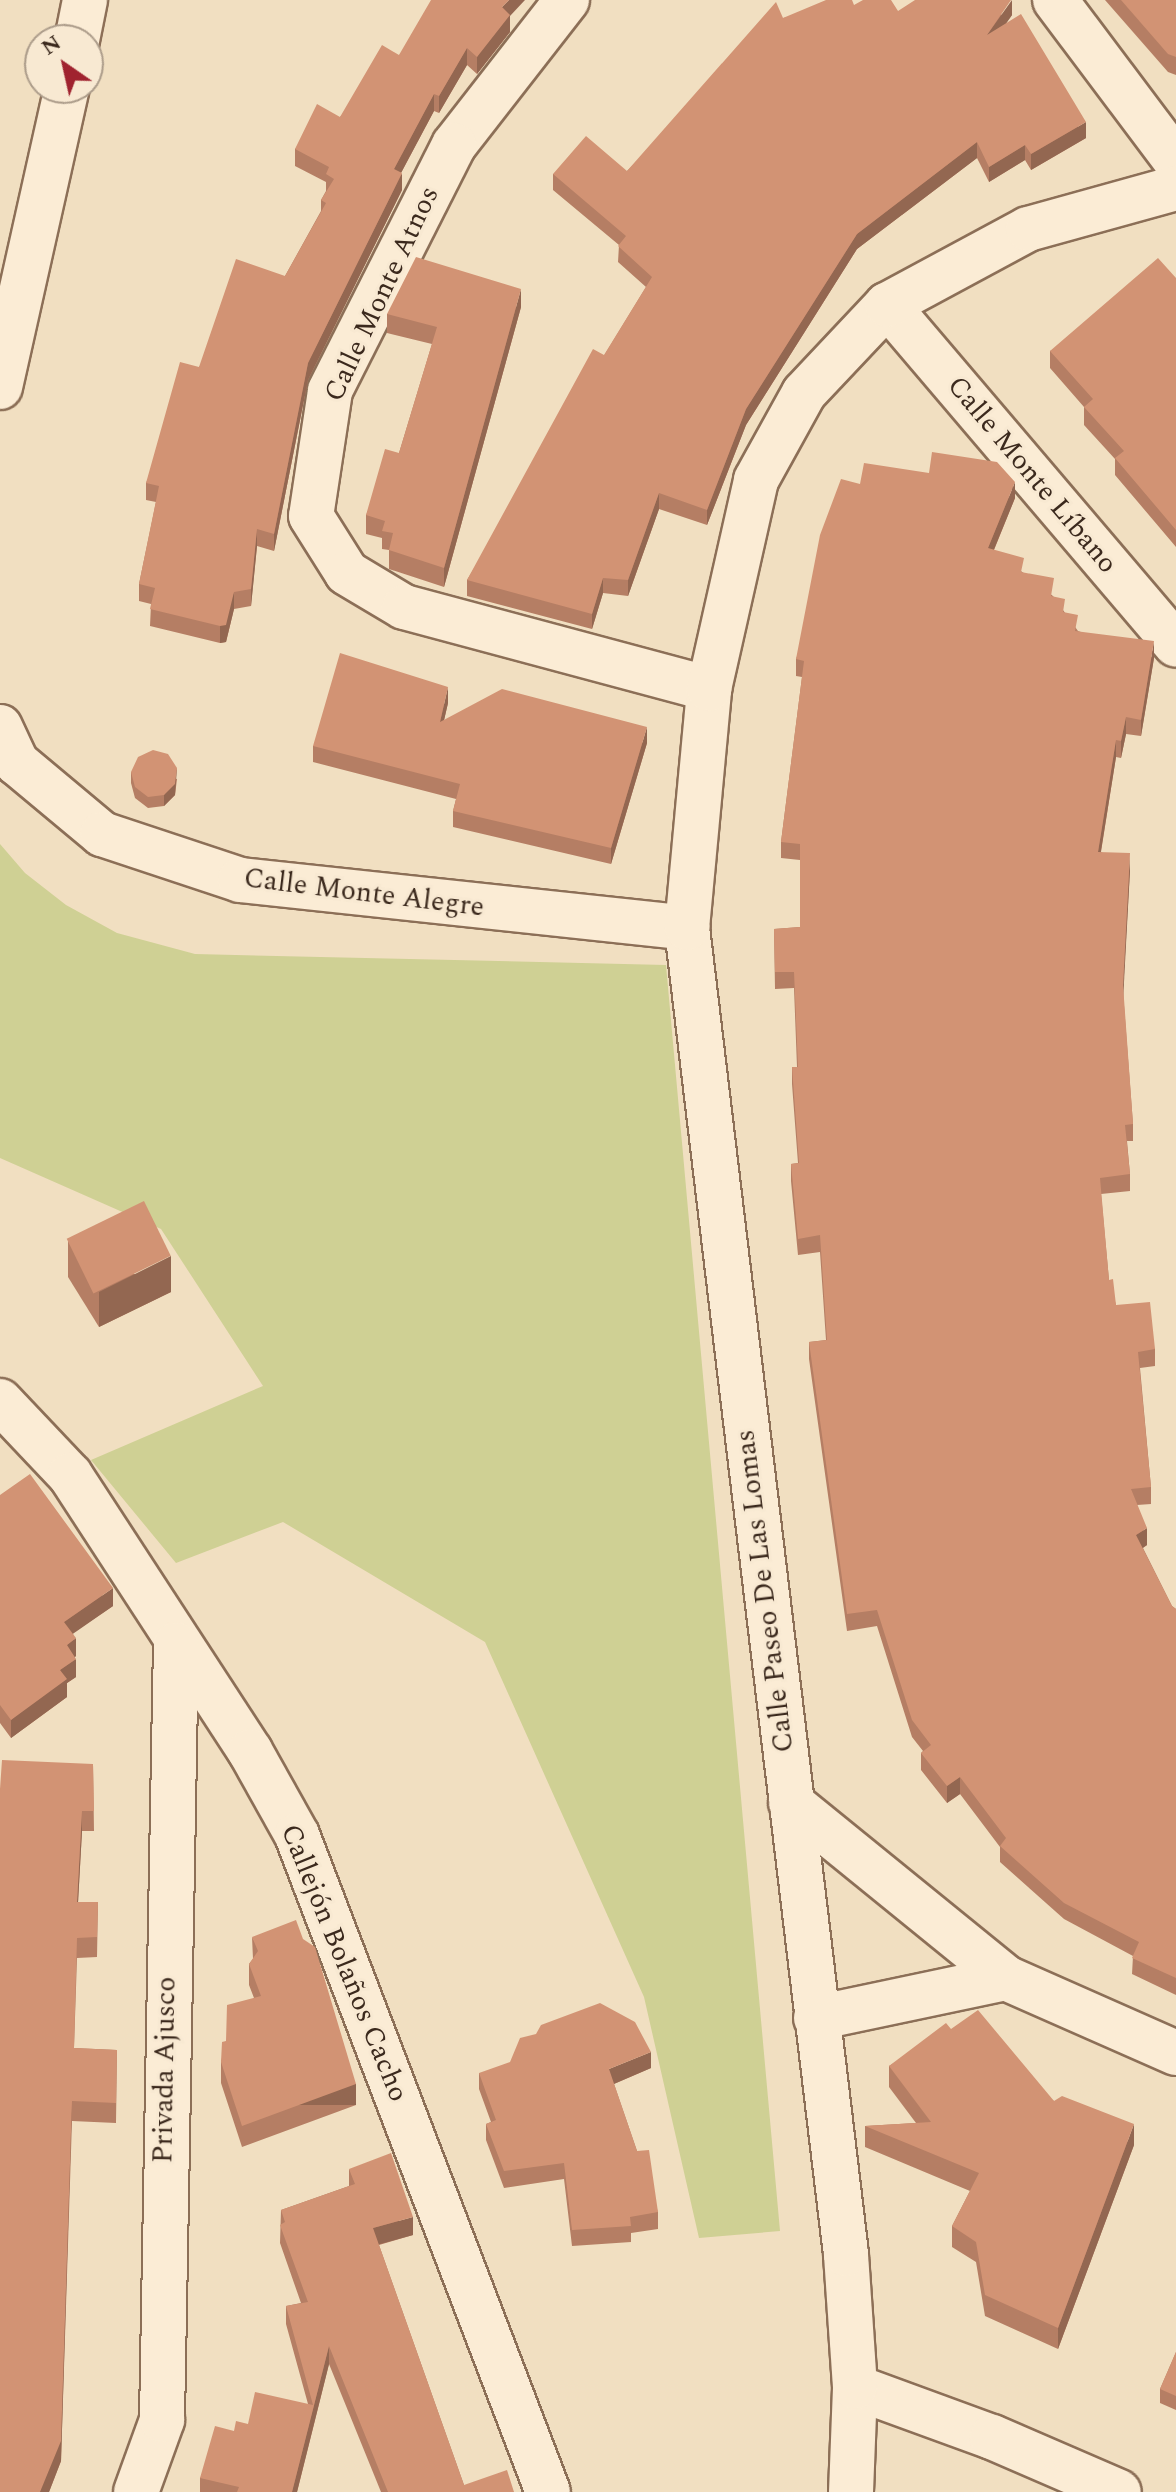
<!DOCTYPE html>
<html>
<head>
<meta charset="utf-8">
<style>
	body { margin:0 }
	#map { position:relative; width:1176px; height:2492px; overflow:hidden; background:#f1dfc1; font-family:Spectral,serif }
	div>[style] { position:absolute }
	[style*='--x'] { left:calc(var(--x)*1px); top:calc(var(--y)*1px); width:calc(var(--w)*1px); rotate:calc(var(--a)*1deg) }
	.green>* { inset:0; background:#cfd094 }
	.roads { filter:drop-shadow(2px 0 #8c6f57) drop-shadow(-2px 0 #8c6f57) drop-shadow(0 2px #8c6f57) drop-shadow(0 -2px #8c6f57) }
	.minor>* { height:44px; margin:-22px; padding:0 22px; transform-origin:22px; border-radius:22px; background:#fbecd5 }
	.wall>* { inset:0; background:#b57e64 }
	.shaded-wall>* { inset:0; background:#936751; transform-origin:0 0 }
	.building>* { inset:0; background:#d29374; transform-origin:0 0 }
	span { translate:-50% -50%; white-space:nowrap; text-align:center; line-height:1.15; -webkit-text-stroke:6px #f8e9d2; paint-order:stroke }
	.street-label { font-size:28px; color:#3b291d }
	.north { position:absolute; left:24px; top:24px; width:80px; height:80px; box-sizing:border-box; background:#f8e9d2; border:2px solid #ac9c8a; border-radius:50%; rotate:326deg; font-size:22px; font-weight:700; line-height:32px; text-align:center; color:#3b291d }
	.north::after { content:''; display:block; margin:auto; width:28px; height:36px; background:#a0232f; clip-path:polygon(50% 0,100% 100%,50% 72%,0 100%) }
</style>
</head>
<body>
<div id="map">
	<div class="green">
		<div style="clip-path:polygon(0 844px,25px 873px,66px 905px,117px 933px,195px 954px,666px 965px,780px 2231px,699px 2238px,644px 1997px,485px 1642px,283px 1522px,176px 1563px,91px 1460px,263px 1386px,161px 1229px,0 1158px)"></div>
	</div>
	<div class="roads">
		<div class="minor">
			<div style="--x:567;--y:0;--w:184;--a:127.9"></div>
			<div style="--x:454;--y:145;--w:275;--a:116.8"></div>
			<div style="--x:330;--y:391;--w:126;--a:98.6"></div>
			<div style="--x:311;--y:516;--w:67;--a:57.7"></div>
			<div style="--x:347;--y:573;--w:66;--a:30.8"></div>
			<div style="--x:404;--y:607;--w:316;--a:15"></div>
			<div style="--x:1055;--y:0;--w:201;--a:53.1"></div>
			<div style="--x:77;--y:40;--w:41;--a:-78.7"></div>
			<div style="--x:887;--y:305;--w:446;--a:49.6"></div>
			<div style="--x:0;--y:387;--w:306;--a:-77.4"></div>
			<div style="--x:0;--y:727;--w:40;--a:65"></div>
			<div style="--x:17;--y:763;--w:111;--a:39.9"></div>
			<div style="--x:102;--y:834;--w:145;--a:18.4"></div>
			<div style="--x:240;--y:880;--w:450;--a:6.1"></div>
			<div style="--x:0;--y:1401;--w:102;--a:46.6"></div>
			<div style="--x:70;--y:1475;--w:330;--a:56.9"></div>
			<div style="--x:250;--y:1751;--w:96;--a:60.8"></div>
			<div style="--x:297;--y:1835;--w:703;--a:69.09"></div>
			<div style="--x:791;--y:1803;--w:277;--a:39.1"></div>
			<div style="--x:1006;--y:1978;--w:186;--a:23.8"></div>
			<div style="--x:816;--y:2018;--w:194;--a:-11.9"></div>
			<div style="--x:855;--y:2387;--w:146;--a:20.1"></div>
			<div style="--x:992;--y:2437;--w:138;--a:23.4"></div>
			<div style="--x:136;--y:2492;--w:77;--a:-70.1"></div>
			<div style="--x:162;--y:2420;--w:776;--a:-88.97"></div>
			<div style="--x:851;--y:2492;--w:105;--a:-87.8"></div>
			<div style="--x:855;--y:2387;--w:133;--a:-93.9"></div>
			<div style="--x:846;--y:2254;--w:1335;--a:-96.84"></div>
			<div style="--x:687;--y:928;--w:240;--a:-84.7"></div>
			<div style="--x:709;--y:689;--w:214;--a:-77.3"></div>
			<div style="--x:756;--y:480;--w:99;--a:-61.1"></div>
			<div style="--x:804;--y:393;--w:121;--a:-46.7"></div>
			<div style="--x:887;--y:305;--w:160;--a:-28.3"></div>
			<div style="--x:1028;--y:229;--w:154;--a:-15.5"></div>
		</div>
	</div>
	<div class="wall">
		<div style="clip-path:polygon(1105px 0,1176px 0,1176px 75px,1168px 72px)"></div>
		<div style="clip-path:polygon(854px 5px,898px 11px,1012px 15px,1006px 23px,1086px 138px,1031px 170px,1025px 160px,989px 182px,977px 158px,857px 249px,746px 425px,707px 525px,659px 509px,628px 596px,603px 593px,592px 629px,467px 596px,467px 580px,646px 287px,618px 262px,619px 245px,553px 190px,553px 174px,627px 171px,783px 18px)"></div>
		<div style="clip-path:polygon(510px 16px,510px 32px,477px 74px,467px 65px,439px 113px,434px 111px,401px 173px,402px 190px,308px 380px,274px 551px,257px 546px,251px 606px,234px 609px,226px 642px,220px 643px,150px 626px,151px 604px,139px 601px,139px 584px,156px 502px,146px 500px,146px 483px,199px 367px,285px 276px,321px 211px,321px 200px,326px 191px,326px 182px,295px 166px,295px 149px,340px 117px,399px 55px)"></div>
		<div style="clip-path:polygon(1176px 278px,1176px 547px,1115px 475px,1115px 459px,1084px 425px,1084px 407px,1050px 368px,1050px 351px)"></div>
		<div style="clip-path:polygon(521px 307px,444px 587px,389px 569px,389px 550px,382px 549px,382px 538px,366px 534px,366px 515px,399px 453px,432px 344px,387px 333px,387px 314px)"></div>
		<div style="clip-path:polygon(860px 484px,1015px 498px,994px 550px,1053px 596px,1078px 631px,1154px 658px,1141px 736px,1126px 734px,1121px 758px,1116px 757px,1101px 852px,1130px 870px,1123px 992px,1133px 1124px,1133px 1141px,1127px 1141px,1130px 1174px,1130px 1191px,1101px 1194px,1109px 1280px,1116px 1305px,1155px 1349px,1155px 1366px,1140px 1368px,1151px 1487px,1151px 1504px,1137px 1505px,1147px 1545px,1143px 1548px,1172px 1606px,1176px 1609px,1176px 1995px,1132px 1974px,1133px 1956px,1064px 1919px,1000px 1862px,1000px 1847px,960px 1794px,947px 1803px,921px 1770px,921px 1753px,923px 1751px,912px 1737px,877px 1626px,847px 1631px,809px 1359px,809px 1342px,826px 1340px,820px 1252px,798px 1255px,791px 1181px,791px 1164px,798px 1163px,792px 1084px,792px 1067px,797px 1067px,794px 988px,775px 989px,774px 929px,800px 927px,800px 860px,781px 858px,781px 842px,802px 677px,796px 676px,796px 659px)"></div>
		<div style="clip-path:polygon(448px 703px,444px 720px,647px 743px,611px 864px,453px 827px,453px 811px,456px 799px,313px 762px,313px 746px)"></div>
		<div style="clip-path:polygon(131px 772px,177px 779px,175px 795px,164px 806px,148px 808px,135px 798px,131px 783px)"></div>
		<div style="clip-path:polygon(68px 1241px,171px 1292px,99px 1327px,68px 1277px)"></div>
		<div style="clip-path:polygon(0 1495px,113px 1606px,73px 1633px,76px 1656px,75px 1657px,76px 1677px,67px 1683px,67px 1697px,11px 1738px,0 1723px)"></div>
		<div style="clip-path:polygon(93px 1764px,94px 1831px,82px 1831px,78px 1902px,98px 1902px,97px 1957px,77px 1958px,74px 2048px,117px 2050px,116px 2123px,72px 2121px,61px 2461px,49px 2492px,0 2492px,0 1789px)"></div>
		<div style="clip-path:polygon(252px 1937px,356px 2105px,242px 2147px,221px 2083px,221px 2062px,226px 2041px,254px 1998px,249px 1985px,249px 1964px,253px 1959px)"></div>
		<div style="clip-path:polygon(951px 2029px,1054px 2101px,1134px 2145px,1058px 2349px,985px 2316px,976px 2262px,952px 2247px,952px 2226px,970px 2191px,865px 2147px,865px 2126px,916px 2123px,889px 2087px,889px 2066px)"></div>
		<div style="clip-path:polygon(651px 2068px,614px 2084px,658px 2212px,658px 2229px,631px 2233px,631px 2242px,572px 2246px,564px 2179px,504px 2188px,486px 2140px,486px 2124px,491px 2122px,479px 2089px,479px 2073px)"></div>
		<div style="clip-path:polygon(349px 2169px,413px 2235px,379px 2245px,464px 2485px,514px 2492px,381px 2492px,329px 2364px,297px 2492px,200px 2492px,200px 2478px,234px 2431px,248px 2424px,308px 2404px,286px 2324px,286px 2306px,301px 2303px,280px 2243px,281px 2210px,349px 2186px)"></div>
		<div style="clip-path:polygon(1176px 2352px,1176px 2410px,1160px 2403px,1160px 2389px)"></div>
	</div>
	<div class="shaded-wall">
		<div style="clip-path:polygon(509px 0,525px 0,510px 16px,510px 32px,477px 74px,477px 57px,502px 7px)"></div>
		<div style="clip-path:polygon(1012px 0,1012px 15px,987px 51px,987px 35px)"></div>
		<div style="clip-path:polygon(467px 48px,467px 65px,439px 113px,439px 96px)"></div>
		<div style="clip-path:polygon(434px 94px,434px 111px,394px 186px,394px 169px)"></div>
		<div style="clip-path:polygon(1086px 122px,1086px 138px,1031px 170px,1031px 154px)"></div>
		<div style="clip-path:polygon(977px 142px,977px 158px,857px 249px,746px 425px,707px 525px,707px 510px,746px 409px,857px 234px)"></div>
		<div style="clip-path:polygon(1025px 145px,1025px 160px,989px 182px,989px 167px)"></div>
		<div style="clip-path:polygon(402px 173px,402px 190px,308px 380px,274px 551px,274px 534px,308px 363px)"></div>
		<div style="clip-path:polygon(521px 289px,521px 307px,444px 587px,444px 568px)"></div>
		<div style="clip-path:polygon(1015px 482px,1015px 498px,988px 564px,988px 548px)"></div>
		<div style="clip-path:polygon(659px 493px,659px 509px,628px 596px,628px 580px)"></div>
		<div style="clip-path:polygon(257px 529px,257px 546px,251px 606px,251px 589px)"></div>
		<div style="clip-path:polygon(603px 578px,603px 593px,592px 629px,592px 614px)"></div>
		<div style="clip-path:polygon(234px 592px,234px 609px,226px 642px,220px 643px,220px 626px)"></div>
		<div style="clip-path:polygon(1154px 641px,1154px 658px,1141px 736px,1141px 720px)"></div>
		<div style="clip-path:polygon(448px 687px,448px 703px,440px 738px,440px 722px)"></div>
		<div style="clip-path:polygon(1126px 717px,1126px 734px,1121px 758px,1121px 741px)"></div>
		<div style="clip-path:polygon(647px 727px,647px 743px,611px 864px,611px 848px)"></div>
		<div style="clip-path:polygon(1116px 740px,1116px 757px,1098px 869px,1098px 852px)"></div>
		<div style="clip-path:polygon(177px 768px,175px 795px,164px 806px,164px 795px)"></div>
		<div style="clip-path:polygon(1130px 853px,1130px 870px,1123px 1001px,1123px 985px)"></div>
		<div style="clip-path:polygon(171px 1256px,171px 1292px,99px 1327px,99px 1292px)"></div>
		<div style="clip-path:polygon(1147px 1528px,1147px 1545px,1136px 1552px,1136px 1535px)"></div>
		<div style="clip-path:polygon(113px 1588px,113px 1606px,64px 1640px,64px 1622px)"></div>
		<div style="clip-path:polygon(76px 1638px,76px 1656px,67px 1663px,67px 1645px)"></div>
		<div style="clip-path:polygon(76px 1659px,76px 1677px,67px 1683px,67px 1697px,11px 1738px,11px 1720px,60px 1670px)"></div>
		<div style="clip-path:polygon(960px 1777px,960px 1794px,947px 1803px,947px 1786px)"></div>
		<div style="clip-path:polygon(82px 1811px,82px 1831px,77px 1921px,77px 1902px)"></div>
		<div style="clip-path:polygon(651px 2052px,651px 2068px,609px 2086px,609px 2069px)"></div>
		<div style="left:356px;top:2084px;width:21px;height:121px;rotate:90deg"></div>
		<div style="clip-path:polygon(72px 2101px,61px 2461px,49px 2492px,40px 2492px)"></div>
		<div style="clip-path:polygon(1134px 2124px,1134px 2145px,1058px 2349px,1058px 2328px)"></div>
		<div style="clip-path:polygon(413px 2217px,413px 2235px,373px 2246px,373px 2228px)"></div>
		<div style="clip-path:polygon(329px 2346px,329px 2364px,297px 2492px,292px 2492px)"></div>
	</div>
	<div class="building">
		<div style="clip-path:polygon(431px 0,509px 0,502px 7px,510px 15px,477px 57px,467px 48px,439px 96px,434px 94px,394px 169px,402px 173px,308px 363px,274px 534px,257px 529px,251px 589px,234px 592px,226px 625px,220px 626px,150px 609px,155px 588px,139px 584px,159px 486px,146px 483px,180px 362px,199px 367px,236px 259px,285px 276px,326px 203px,321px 200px,334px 179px,326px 174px,329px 167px,295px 149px,317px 104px,340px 117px,382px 45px,399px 55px)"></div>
		<div style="clip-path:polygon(826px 0,852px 0,854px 5px,863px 0,891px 0,898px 11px,915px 0,1011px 0,987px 35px,1021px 14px,1086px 122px,1031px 154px,1025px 145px,989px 167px,977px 142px,857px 234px,746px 409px,707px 510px,659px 493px,628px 580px,603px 578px,592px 614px,467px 580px,593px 349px,604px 355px,652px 277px,618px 246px,626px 236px,553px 174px,586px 136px,627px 171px,776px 2px,783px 18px)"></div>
		<div style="clip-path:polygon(1121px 0,1176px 0,1176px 57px,1168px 54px)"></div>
		<div style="clip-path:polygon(416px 257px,521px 289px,444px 568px,389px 550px,393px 533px,382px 531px,385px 521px,366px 515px,385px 449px,399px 453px,437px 327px,387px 314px)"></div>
		<div style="clip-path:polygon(1158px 258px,1176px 278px,1176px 530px,1115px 458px,1124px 451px,1084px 407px,1093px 399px,1050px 351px)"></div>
		<div style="clip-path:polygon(932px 452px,997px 462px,1015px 482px,988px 548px,1024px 558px,1021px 572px,1054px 578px,1051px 596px,1065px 599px,1063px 612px,1078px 615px,1075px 631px,1154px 641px,1141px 720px,1126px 717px,1121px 741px,1116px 740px,1098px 852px,1130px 853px,1123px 985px,1133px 1124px,1125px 1125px,1130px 1174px,1100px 1178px,1109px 1280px,1113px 1279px,1116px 1305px,1150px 1302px,1155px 1349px,1138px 1352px,1151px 1487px,1131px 1489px,1147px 1528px,1136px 1535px,1172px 1606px,1176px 1609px,1176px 1978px,1132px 1958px,1139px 1942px,1064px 1903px,1000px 1846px,1006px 1838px,960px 1777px,947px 1786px,921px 1753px,931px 1745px,912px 1720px,877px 1610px,847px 1614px,809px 1342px,827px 1340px,820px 1235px,798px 1239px,791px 1164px,799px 1163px,792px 1067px,798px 1067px,794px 972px,775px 972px,774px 929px,800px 927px,800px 844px,781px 842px,804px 661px,796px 659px,820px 535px,841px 479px,860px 484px,864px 463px,929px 473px)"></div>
		<div style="clip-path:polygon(340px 653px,448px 687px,440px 722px,502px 689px,647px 727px,611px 848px,453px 811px,460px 784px,313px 746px)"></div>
		<div style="clip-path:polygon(153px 750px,168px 754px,177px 768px,175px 784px,164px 795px,148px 797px,135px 787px,131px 772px,138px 757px)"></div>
		<div style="left:144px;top:1201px;width:61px;height:86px;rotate:64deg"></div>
		<div style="clip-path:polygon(30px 1474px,113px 1588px,64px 1622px,76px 1638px,67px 1645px,76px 1659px,60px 1670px,67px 1679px,11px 1720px,0 1705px,0 1495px)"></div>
		<div style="clip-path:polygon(2px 1760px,93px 1764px,94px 1811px,82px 1811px,77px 1902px,98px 1902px,97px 1937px,77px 1938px,74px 2048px,117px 2050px,116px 2103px,72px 2101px,61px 2441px,40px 2492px,0 2492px,0 1789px)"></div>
		<div style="clip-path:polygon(296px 1920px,303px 1939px,315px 1947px,356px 2084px,242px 2126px,221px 2062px,222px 2042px,226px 2041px,227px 2005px,261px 1996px,249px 1964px,258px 1951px,252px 1937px)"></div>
		<div style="clip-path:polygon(600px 2003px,635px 2022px,651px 2052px,609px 2069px,637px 2151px,649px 2150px,658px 2212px,630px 2217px,631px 2226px,572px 2230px,564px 2163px,504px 2171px,486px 2124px,496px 2120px,479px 2073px,510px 2062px,520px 2038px,536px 2034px,541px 2025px)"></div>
		<div style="clip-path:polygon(978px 2010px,1054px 2101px,1062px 2096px,1134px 2124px,1058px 2328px,985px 2295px,976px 2242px,952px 2226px,979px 2173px,865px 2126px,931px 2122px,889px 2066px,946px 2023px,951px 2029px)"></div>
		<div style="clip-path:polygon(391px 2153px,413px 2217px,373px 2228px,464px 2485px,507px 2470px,514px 2492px,388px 2492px,329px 2346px,292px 2492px,237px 2492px,239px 2487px,200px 2478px,215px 2426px,234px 2431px,236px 2421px,248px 2424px,255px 2392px,313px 2405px,286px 2306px,308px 2302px,280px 2225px,285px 2222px,281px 2210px,355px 2184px,349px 2169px)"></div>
		<div style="clip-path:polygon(1176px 2352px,1176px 2396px,1160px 2389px)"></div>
	</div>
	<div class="street-label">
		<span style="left:382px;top:294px;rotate:-65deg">Calle Monte Atnos</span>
		<span style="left:1032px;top:475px;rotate:50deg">Calle Monte Líbano</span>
		<span style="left:364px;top:893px;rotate:7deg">Calle Monte Alegre</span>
		<span style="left:765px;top:1591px;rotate:-97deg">Calle Paseo De Las Lomas</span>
		<span style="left:344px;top:1963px;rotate:68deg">Callejón Bolaños Cacho</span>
		<span style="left:165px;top:2070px;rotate:-89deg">Privada Ajusco</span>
	</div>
	<div class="north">N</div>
</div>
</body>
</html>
